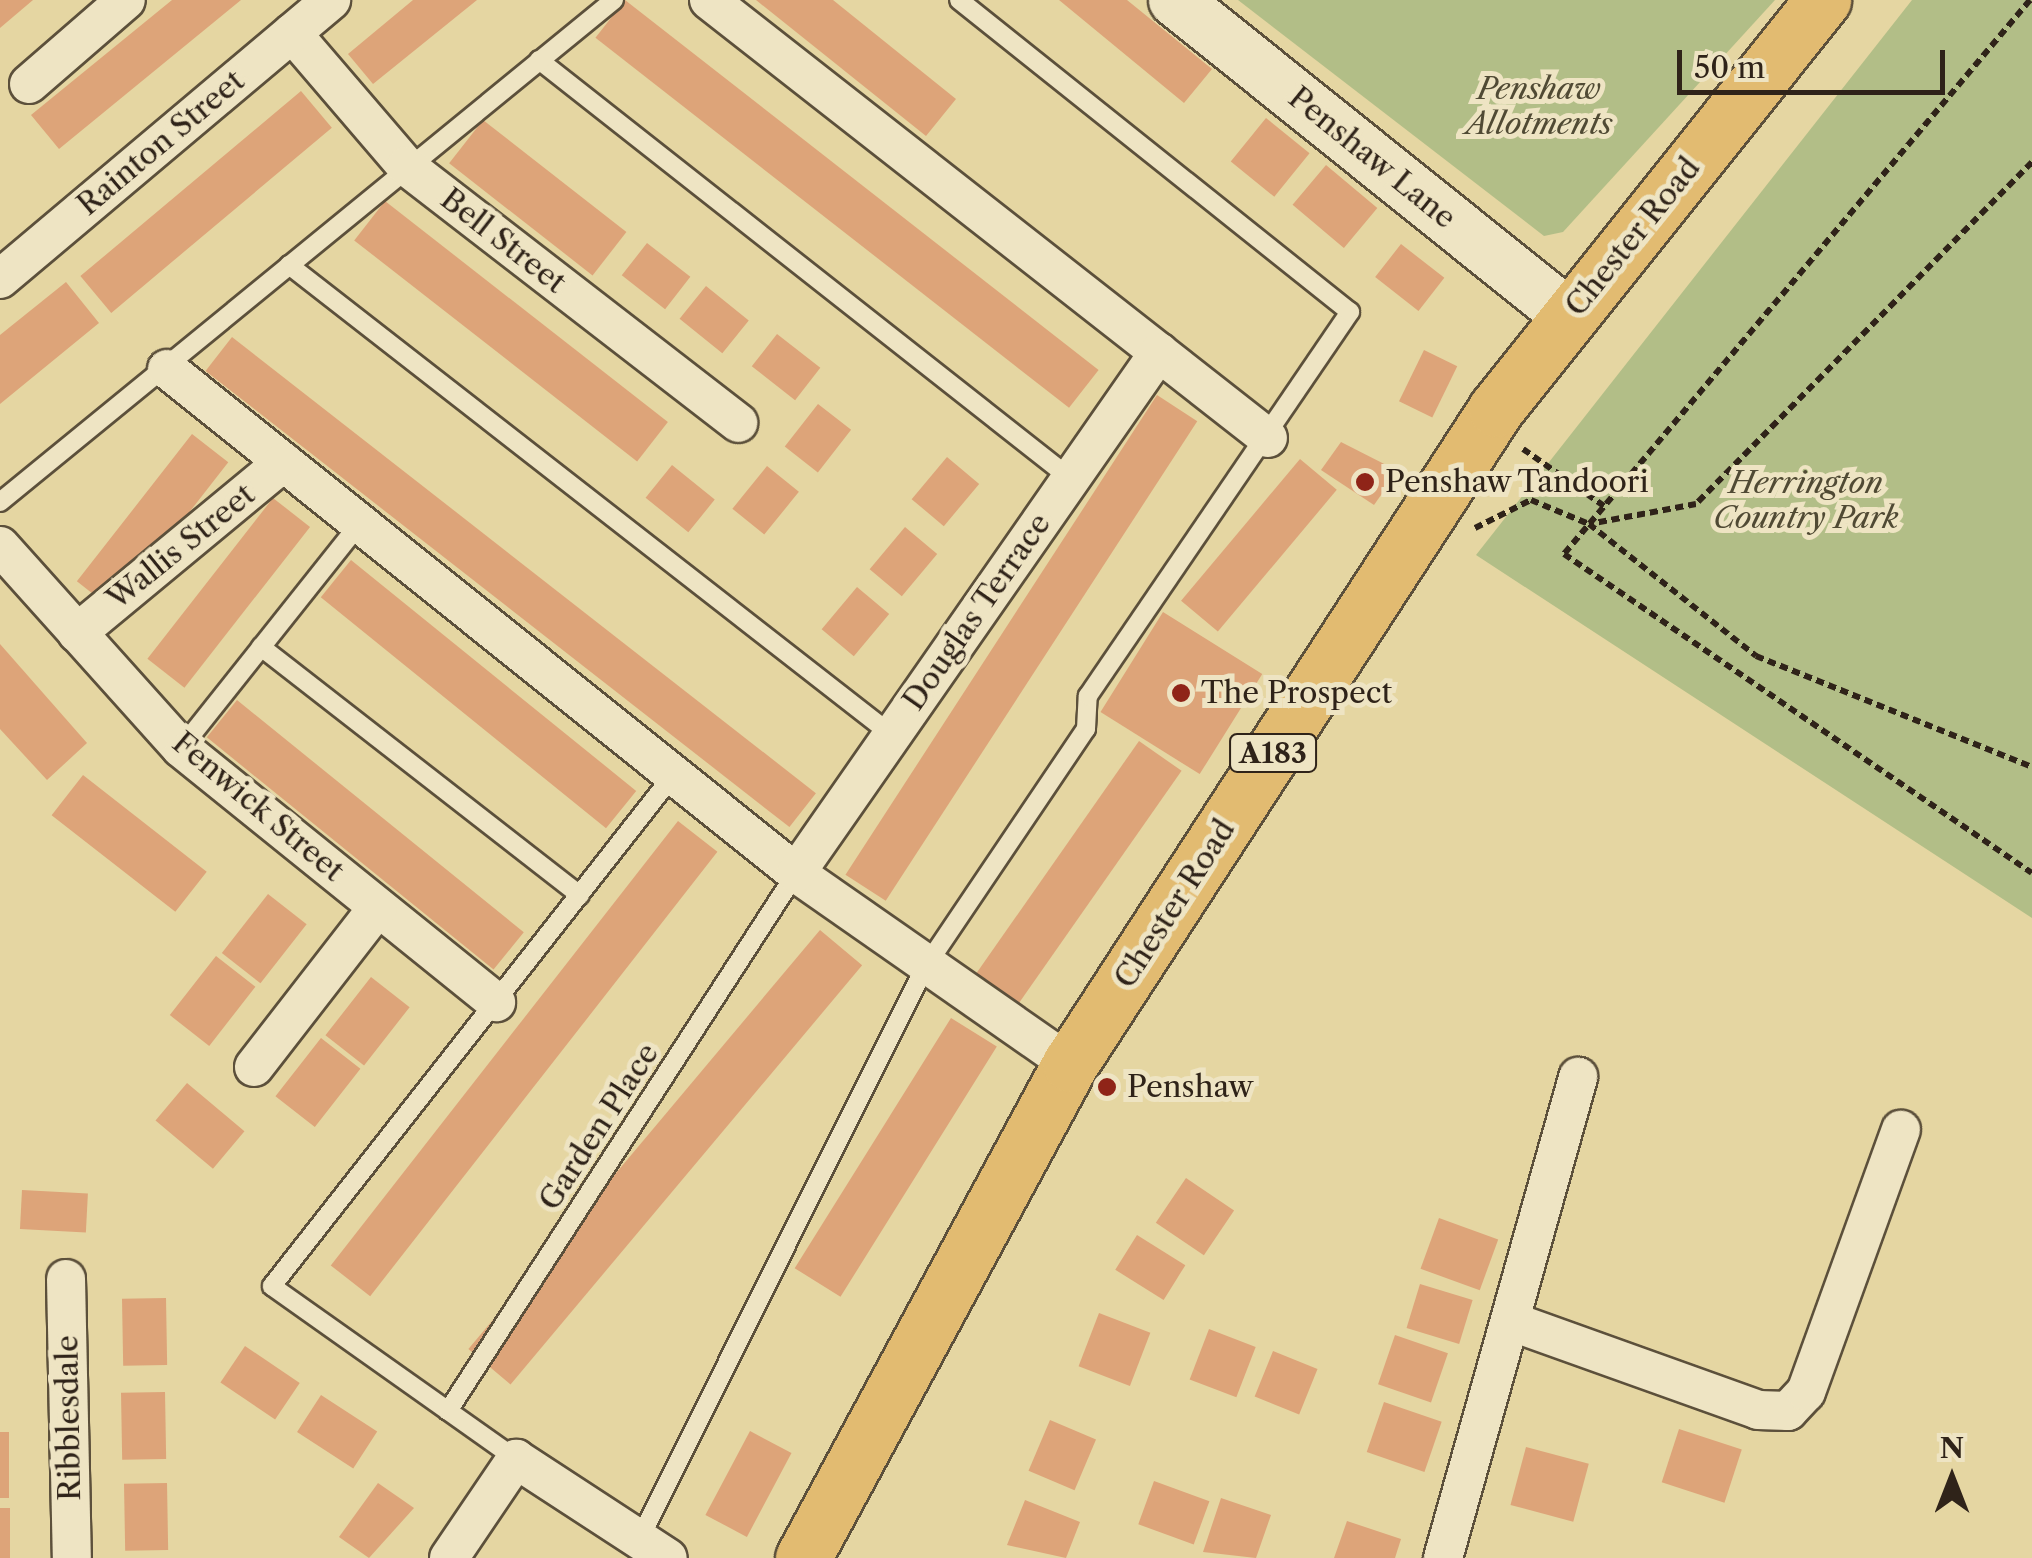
<!DOCTYPE html>
<html>
<head>
<meta charset="utf-8">
<style>
	body { margin:0 }
	#map { position:relative; width:2032px; height:1558px; overflow:hidden; background:#e5d6a2; font-family:"Libre Caslon Text",serif }
	div>[style] { position:absolute }
	[style*='--x'] { left:calc(var(--x)*1px); top:calc(var(--y)*1px); width:calc(var(--w)*1px); rotate:calc(var(--a)*1deg) }
	.green>* { inset:0; background:#b2be87 }
	.building>* { inset:0; background:#dda479; transform-origin:0 0 }
	.path>* { height:6px; margin-top:-3px; transform-origin:0; background:repeating-linear-gradient(90deg,#2f2319 0 8px,transparent 0 13px) }
	.roads { filter:drop-shadow(2px 0 #5c503b) drop-shadow(-2px 0 #5c503b) drop-shadow(0 2px #5c503b) drop-shadow(0 -2px #5c503b) }
	.lane>* { height:18px; margin:-9px; padding:0 9px; transform-origin:9px; border-radius:9px; background:#eee4c3 }
	.street>* { height:38px; margin:-19px; padding:0 19px; transform-origin:19px; border-radius:19px; background:#eee4c3 }
	.secondary>* { height:52px; margin:-26px; padding:0 26px; transform-origin:26px; border-radius:26px; background:#eee4c3 }
	.primary>* { height:55px; margin:-27.5px; padding:0 27.5px; transform-origin:27.5px; border-radius:27.5px; background:#e2bb71 }
	.dots>* { width:28px; height:28px; translate:-50% -50%; box-sizing:border-box; border:5px solid #eee4c3; border-radius:50% }
	span { translate:-50% -50%; white-space:nowrap; text-align:center; line-height:1.15; -webkit-text-stroke:10px #eee4c3; paint-order:stroke }
	.shield-label span { padding:2px 8px; background:#eee4c3; border:2px solid; border-radius:8px; -webkit-text-stroke-width:0 }
	.shield-label { font-size:28px; color:#2f2319; font-weight:700 }
	.park-label { font-size:30px; color:#504a34; font-style:italic }
	.street-label { font-size:30px; color:#2f2319 }
	.poi-label { font-size:30px; color:#2f2319 }
	.left { translate:0 -50%; text-align:left }
	.north { position:absolute; left:1902px; top:1428px; width:100px; height:100px; -webkit-text-stroke:8px #eee4c3; paint-order:stroke; rotate:0deg; font-size:28px; font-weight:700; line-height:40px; text-align:center; color:#2f2319 }
	.north::after { content:''; display:block; margin:auto; width:35px; height:45px; background:#2f2319; clip-path:polygon(50% 0,100% 100%,50% 72%,0 100%) }
	.scale { position:absolute; left:1677px; top:50px; width:268px; height:45px; box-sizing:border-box; border:5px solid #2f2319; border-top:0; padding-left:12px; font-size:30px; line-height:35px; white-space:nowrap; color:#2f2319; -webkit-text-stroke:8px #eee4c3; paint-order:stroke }
</style>
</head>
<body>
<div id="map">
	<div class="green">
		<div style="clip-path:polygon(1238px 0,1775px 0,1563px 232px,1544px 236px)"></div>
		<div style="clip-path:polygon(1912px 0,2032px 0,2032px 918px,1476px 555px)"></div>
	</div>
	<div class="building">
		<div style="clip-path:polygon(0 0,33px 0,0 28px)"></div>
		<div style="clip-path:polygon(172px 0,241px 0,59px 149px,31px 115px)"></div>
		<div style="clip-path:polygon(413px 0,477px 0,373px 84px,348px 54px)"></div>
		<div style="left:625px;top:0;width:601px;height:48px;rotate:38deg"></div>
		<div style="clip-path:polygon(756px 0,833px 0,956px 99px,926px 136px)"></div>
		<div style="clip-path:polygon(1059px 0,1127px 0,1212px 69px,1184px 103px)"></div>
		<div style="left:301px;top:91px;width:48px;height:288px;rotate:50deg"></div>
		<div style="left:1266px;top:118px;width:56px;height:56px;rotate:39deg"></div>
		<div style="left:483px;top:120px;width:182px;height:55px;rotate:38deg"></div>
		<div style="left:1326px;top:165px;width:67px;height:52px;rotate:40deg"></div>
		<div style="left:385px;top:201px;width:359px;height:50px;rotate:38deg"></div>
		<div style="left:647px;top:243px;width:55px;height:41px;rotate:38deg"></div>
		<div style="left:1401px;top:244px;width:55px;height:42px;rotate:38deg"></div>
		<div style="clip-path:polygon(66px 282px,99px 323px,0 404px,0 335px)"></div>
		<div style="left:706px;top:286px;width:55px;height:42px;rotate:39deg"></div>
		<div style="left:777px;top:334px;width:55px;height:41px;rotate:38deg"></div>
		<div style="left:232px;top:337px;width:741px;height:43px;rotate:38deg"></div>
		<div style="left:1424px;top:350px;width:37px;height:57px;rotate:26deg"></div>
		<div style="left:1157px;top:395px;width:48px;height:572px;rotate:33deg"></div>
		<div style="left:818px;top:404px;width:42px;height:54px;rotate:38deg"></div>
		<div style="left:192px;top:434px;width:46px;height:187px;rotate:38deg"></div>
		<div style="clip-path:polygon(1341px 442px,1398px 471px,1374px 505px,1321px 470px)"></div>
		<div style="left:947px;top:457px;width:42px;height:55px;rotate:40deg"></div>
		<div style="left:1300px;top:459px;width:48px;height:185px;rotate:40deg"></div>
		<div style="left:672px;top:465px;width:55px;height:42px;rotate:39deg"></div>
		<div style="left:767px;top:466px;width:41px;height:55px;rotate:39deg"></div>
		<div style="left:273px;top:498px;width:47px;height:204px;rotate:38deg"></div>
		<div style="left:905px;top:527px;width:42px;height:55px;rotate:40deg"></div>
		<div style="left:351px;top:560px;width:367px;height:48px;rotate:39deg"></div>
		<div style="left:857px;top:587px;width:42px;height:55px;rotate:40deg"></div>
		<div style="left:1163px;top:612px;width:117px;height:118px;rotate:32deg"></div>
		<div style="clip-path:polygon(0 644px,87px 743px,47px 780px,0 729px)"></div>
		<div style="left:237px;top:700px;width:369px;height:48px;rotate:39deg"></div>
		<div style="left:1139px;top:741px;width:52px;height:289px;rotate:35deg"></div>
		<div style="left:83px;top:775px;width:157px;height:51px;rotate:38deg"></div>
		<div style="left:678px;top:821px;width:50px;height:564px;rotate:38deg"></div>
		<div style="left:268px;top:894px;width:49px;height:75px;rotate:38deg"></div>
		<div style="left:820px;top:930px;width:55px;height:547px;rotate:40deg"></div>
		<div style="left:216px;top:956px;width:50px;height:75px;rotate:38deg"></div>
		<div style="left:371px;top:977px;width:49px;height:74px;rotate:38deg"></div>
		<div style="left:951px;top:1018px;width:54px;height:295px;rotate:32deg"></div>
		<div style="left:321px;top:1038px;width:50px;height:74px;rotate:38deg"></div>
		<div style="left:187px;top:1083px;width:75px;height:49px;rotate:40deg"></div>
		<div style="left:1186px;top:1178px;width:58px;height:54px;rotate:34deg"></div>
		<div style="left:22px;top:1190px;width:66px;height:39px;rotate:3deg"></div>
		<div style="left:1439px;top:1218px;width:63px;height:54px;rotate:20deg"></div>
		<div style="left:1137px;top:1235px;width:57px;height:41px;rotate:32deg"></div>
		<div style="left:1420px;top:1284px;width:55px;height:46px;rotate:17deg"></div>
		<div style="left:166px;top:1298px;width:67px;height:44px;rotate:89deg"></div>
		<div style="left:1099px;top:1313px;width:55px;height:57px;rotate:21deg"></div>
		<div style="left:1209px;top:1329px;width:50px;height:54px;rotate:21deg"></div>
		<div style="left:1395px;top:1335px;width:56px;height:52px;rotate:19deg"></div>
		<div style="left:245px;top:1346px;width:66px;height:44px;rotate:34deg"></div>
		<div style="left:1273px;top:1351px;width:48px;height:49px;rotate:22deg"></div>
		<div style="left:165px;top:1392px;width:67px;height:44px;rotate:89deg"></div>
		<div style="left:321px;top:1395px;width:67px;height:44px;rotate:33deg"></div>
		<div style="left:1384px;top:1402px;width:61px;height:53px;rotate:19deg"></div>
		<div style="left:1050px;top:1420px;width:50px;height:55px;rotate:23deg"></div>
		<div style="left:1679px;top:1429px;width:66px;height:56px;rotate:18deg"></div>
		<div style="left:750px;top:1431px;width:47px;height:95px;rotate:28deg"></div>
		<div style="left:0;top:1432px;width:9px;height:66px"></div>
		<div style="left:1526px;top:1447px;width:65px;height:60px;rotate:15deg"></div>
		<div style="left:1154px;top:1481px;width:59px;height:46px;rotate:20deg"></div>
		<div style="left:167px;top:1483px;width:67px;height:43px;rotate:89deg"></div>
		<div style="clip-path:polygon(378px 1483px,414px 1508px,369px 1558px,339px 1537px)"></div>
		<div style="clip-path:polygon(1221px 1498px,1271px 1515px,1256px 1558px,1203px 1552px)"></div>
		<div style="clip-path:polygon(1025px 1500px,1080px 1522px,1066px 1558px,1007px 1545px)"></div>
		<div style="left:0;top:1508px;width:10px;height:50px"></div>
		<div style="clip-path:polygon(1347px 1521px,1401px 1539px,1395px 1558px,1334px 1558px)"></div>
	</div>
	<div class="path">
		<div style="--x:2030;--y:0;--w:724;--a:130.07"></div>
		<div style="--x:1564;--y:554;--w:566;--a:34.28"></div>
		<div style="--x:2032;--y:162;--w:479;--a:134.5"></div>
		<div style="--x:1696;--y:504;--w:109;--a:169.4"></div>
		<div style="--x:1589;--y:524;--w:213;--a:38.3"></div>
		<div style="--x:1756;--y:656;--w:297;--a:21.9"></div>
		<div style="--x:1523;--y:449;--w:99;--a:35.1"></div>
		<div style="--x:1475;--y:528;--w:63;--a:-26.6"></div>
		<div style="--x:1531;--y:500;--w:63;--a:22.5"></div>
	</div>
	<div class="roads">
		<div class="lane">
			<div style="--x:539;--y:60;--w:676;--a:38.21"></div>
			<div style="--x:289;--y:265;--w:765;--a:37.93"></div>
			<div style="--x:0;--y:502;--w:793;--a:-39.27"></div>
			<div style="--x:261;--y:647;--w:404;--a:37.9"></div>
			<div style="--x:181;--y:748;--w:288;--a:-51.5"></div>
			<div style="--x:448;--y:1411;--w:641;--a:-57.1"></div>
			<div style="--x:516;--y:1459;--w:299;--a:-144.7"></div>
			<div style="--x:272;--y:1286;--w:651;--a:-51.86"></div>
			<div style="--x:639;--y:1540;--w:638;--a:-63.48"></div>
			<div style="--x:924;--y:969;--w:290;--a:-56"></div>
			<div style="--x:1086;--y:729;--w:33;--a:-87"></div>
			<div style="--x:1088;--y:696;--w:465;--a:-55.7"></div>
			<div style="--x:1350;--y:312;--w:500;--a:-141.41"></div>
		</div>
		<div class="street">
			<div style="--x:709;--y:0;--w:710;--a:38.08"></div>
			<div style="--x:292;--y:33;--w:175;--a:49.4"></div>
			<div style="--x:406;--y:166;--w:420;--a:37.7"></div>
			<div style="--x:29;--y:84;--w:128;--a:-40.9"></div>
			<div style="--x:0;--y:279;--w:433;--a:-40.1"></div>
			<div style="--x:167;--y:369;--w:806;--a:38.7"></div>
			<div style="--x:796;--y:873;--w:334;--a:34.9"></div>
			<div style="--x:0;--y:546;--w:271;--a:48.1"></div>
			<div style="--x:181;--y:748;--w:405;--a:38.9"></div>
			<div style="--x:77;--y:633;--w:268;--a:-39.6"></div>
			<div style="--x:796;--y:873;--w:635;--a:-55.13"></div>
			<div style="--x:254;--y:1067;--w:202;--a:-52.2"></div>
			<div style="--x:66;--y:1279;--w:279;--a:88.8"></div>
			<div style="--x:1510;--y:1321;--w:263;--a:19.7"></div>
			<div style="--x:1758;--y:1410;--w:30;--a:2"></div>
			<div style="--x:1788;--y:1411;--w:26;--a:-47"></div>
			<div style="--x:1806;--y:1392;--w:279;--a:-70.1"></div>
			<div style="--x:449;--y:1558;--w:120;--a:-55.9"></div>
			<div style="--x:516;--y:1459;--w:181;--a:33.1"></div>
			<div style="--x:1443;--y:1558;--w:500;--a:-74.3"></div>
		</div>
		<div class="secondary">
			<div style="--x:1175;--y:0;--w:505;--a:38.73"></div>
		</div>
		<div class="primary">
			<div style="--x:803;--y:1558;--w:562;--a:-61.61"></div>
			<div style="--x:1070;--y:1064;--w:781;--a:-56.96"></div>
			<div style="--x:1496;--y:409;--w:524;--a:-51.36"></div>
		</div>
	</div>
	<div class="dots">
		<div style="left:1365px;top:482px;background:#8f2418"></div>
		<div style="left:1181px;top:693px;background:#8f2418"></div>
		<div style="left:1107px;top:1087px;background:#8f2418"></div>
	</div>
	<div class="shield-label">
		<span style="left:1273px;top:753px">A183</span>
	</div>
	<div class="park-label">
		<span style="left:1539px;top:106px">Penshaw<br>Allotments</span>
		<span style="left:1806px;top:500px">Herrington<br>Country Park</span>
	</div>
	<div class="street-label">
		<span style="left:161px;top:143px;rotate:-40deg">Rainton Street</span>
		<span style="left:1372px;top:158px;rotate:39deg">Penshaw Lane</span>
		<span style="left:1633px;top:237px;rotate:-51deg">Chester Road</span>
		<span style="left:503px;top:241px;rotate:38deg">Bell Street</span>
		<span style="left:181px;top:547px;rotate:-39deg">Wallis Street</span>
		<span style="left:977px;top:612px;rotate:-55deg">Douglas Terrace</span>
		<span style="left:258px;top:807px;rotate:40deg">Fenwick Street</span>
		<span style="left:1175px;top:904px;rotate:-57deg">Chester Road</span>
		<span style="left:599px;top:1127px;rotate:-57deg">Garden Place</span>
		<span style="left:69px;top:1418px;rotate:-91deg">Ribblesdale</span>
	</div>
	<div class="poi-label">
		<span class="left" style="left:1385px;top:482px">Penshaw Tandoori</span>
		<span class="left" style="left:1201px;top:693px">The Prospect</span>
		<span class="left" style="left:1127px;top:1087px">Penshaw</span>
	</div>
	<div class="north">N</div>
	<div class="scale">50 m</div>
</div>
</body>
</html>
